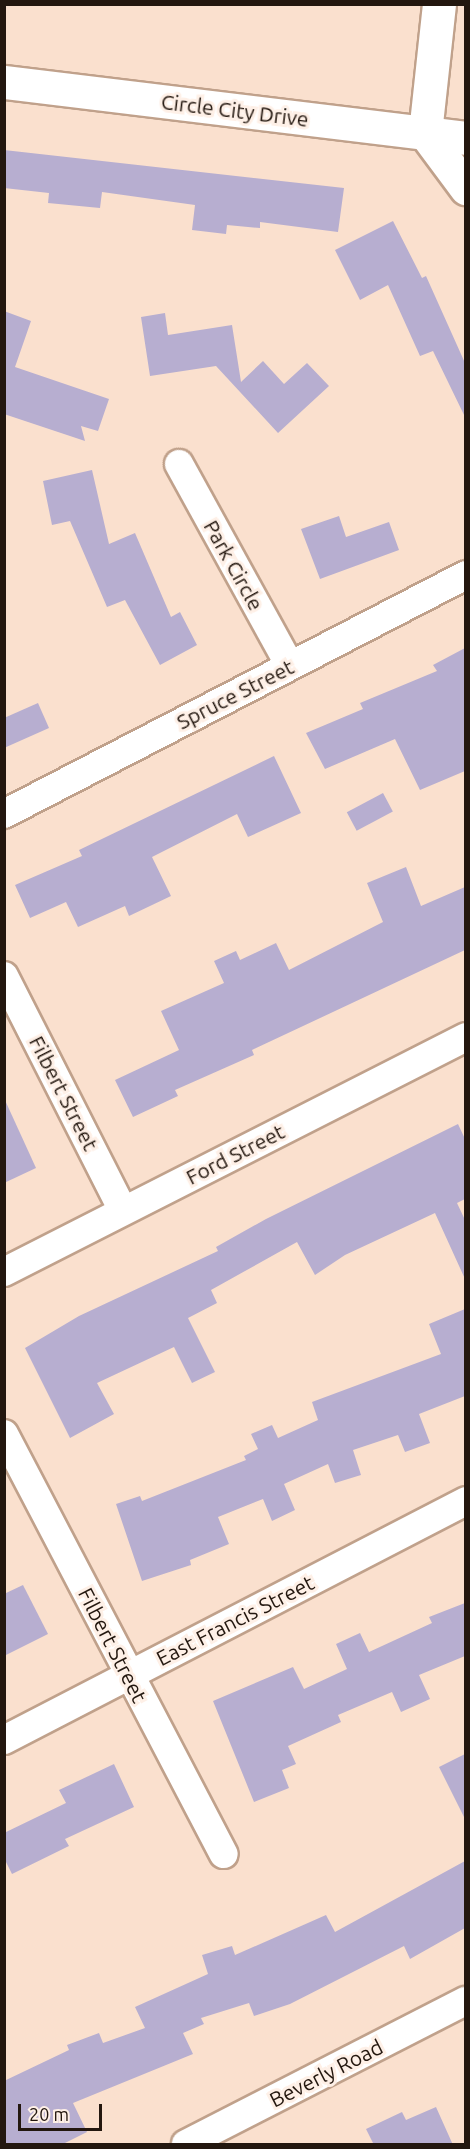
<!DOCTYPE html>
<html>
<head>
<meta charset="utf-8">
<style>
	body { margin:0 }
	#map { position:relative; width:470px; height:2149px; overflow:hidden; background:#fae0ce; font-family:Ubuntu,sans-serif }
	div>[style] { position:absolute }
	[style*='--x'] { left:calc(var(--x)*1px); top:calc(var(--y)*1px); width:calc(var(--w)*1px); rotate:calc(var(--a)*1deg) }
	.building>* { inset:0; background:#b7aed0; transform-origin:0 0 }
	.roads { filter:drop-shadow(2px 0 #c0a18b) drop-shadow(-2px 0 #c0a18b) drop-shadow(0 2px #c0a18b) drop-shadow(0 -2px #c0a18b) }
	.minor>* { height:28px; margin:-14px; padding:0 14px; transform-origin:14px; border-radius:14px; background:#fff }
	.tertiary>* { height:33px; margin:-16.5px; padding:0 16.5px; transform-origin:16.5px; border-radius:16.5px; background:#fff }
	.secondary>* { height:33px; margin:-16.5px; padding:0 16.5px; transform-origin:16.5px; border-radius:16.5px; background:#fff }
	span { translate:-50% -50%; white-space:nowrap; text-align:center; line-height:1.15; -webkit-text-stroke:6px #fef0e7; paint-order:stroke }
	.street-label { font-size:21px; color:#23170f }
	.frame { position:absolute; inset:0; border:6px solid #23170f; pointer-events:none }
	.scale { position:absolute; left:18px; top:2104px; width:84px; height:27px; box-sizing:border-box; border:3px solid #23170f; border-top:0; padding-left:8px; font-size:18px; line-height:21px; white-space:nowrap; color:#23170f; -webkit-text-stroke:4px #fef0e7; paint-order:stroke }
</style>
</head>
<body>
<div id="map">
	<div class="building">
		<div style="clip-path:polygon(4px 150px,344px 188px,338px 232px,260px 222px,260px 228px,227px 225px,226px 234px,192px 230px,195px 205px,102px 192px,100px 208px,48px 203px,49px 193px,4px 188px)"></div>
		<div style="clip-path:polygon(393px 221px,422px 278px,426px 276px,465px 363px,465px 417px,433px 351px,420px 356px,388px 285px,360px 300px,335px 250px)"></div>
		<div style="clip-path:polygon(4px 311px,31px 321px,15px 367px,109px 399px,98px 431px,81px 426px,85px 441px,4px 414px)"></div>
		<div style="clip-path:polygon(165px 313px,168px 335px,232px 325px,241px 382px,263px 361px,284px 384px,307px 363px,329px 386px,278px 433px,216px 366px,150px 376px,141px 317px)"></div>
		<div style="clip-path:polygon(92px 470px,109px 544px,135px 533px,171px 617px,180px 612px,197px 645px,160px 665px,125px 600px,107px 607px,70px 521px,52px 525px,43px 481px)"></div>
		<div style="clip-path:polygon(339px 516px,346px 537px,389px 522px,399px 550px,320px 579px,301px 529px)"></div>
		<div style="clip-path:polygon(465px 648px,465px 771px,420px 790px,395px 739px,325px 769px,306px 733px,363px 709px,360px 703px,437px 671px,433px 665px)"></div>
		<div style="clip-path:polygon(38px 703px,49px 728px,4px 748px,4px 718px)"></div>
		<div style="clip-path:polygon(274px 756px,301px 813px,248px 837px,237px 814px,152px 857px,171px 896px,129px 916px,125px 906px,78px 927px,66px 902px,30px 918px,15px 885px,82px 856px,79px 850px)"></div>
		<div style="left:383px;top:793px;width:21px;height:41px;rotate:62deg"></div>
		<div style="clip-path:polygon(406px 867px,421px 906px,465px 887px,465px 950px,252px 1050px,254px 1055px,175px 1090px,178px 1096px,133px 1117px,115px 1080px,179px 1050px,161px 1011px,224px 983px,214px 961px,236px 951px,240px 960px,276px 943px,289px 970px,383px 922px,367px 883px)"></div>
		<div style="clip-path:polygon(4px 1098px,36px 1168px,4px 1183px)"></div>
		<div style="clip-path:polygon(458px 1124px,465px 1139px,465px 1199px,457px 1203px,465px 1220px,465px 1279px,435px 1213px,345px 1255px,315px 1275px,297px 1242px,211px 1290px,217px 1303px,188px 1318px,215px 1372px,192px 1383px,174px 1347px,97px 1383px,114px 1414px,70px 1438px,25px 1348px,79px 1316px,218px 1251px,216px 1247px,266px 1219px)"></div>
		<div style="clip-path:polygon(465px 1309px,465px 1396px,419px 1414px,430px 1443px,405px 1452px,398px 1435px,353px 1450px,361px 1475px,335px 1483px,328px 1464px,284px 1484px,295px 1510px,272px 1521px,263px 1499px,218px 1517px,229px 1544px,190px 1560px,191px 1565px,142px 1581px,116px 1504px,140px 1496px,142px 1501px,246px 1460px,244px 1456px,258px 1449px,251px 1434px,272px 1425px,278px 1438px,318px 1420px,312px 1402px,441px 1354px,429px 1324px)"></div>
		<div style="clip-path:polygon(23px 1585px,48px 1634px,4px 1656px,4px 1594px)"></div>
		<div style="clip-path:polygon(465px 1603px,465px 1656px,419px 1675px,430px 1699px,401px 1712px,392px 1692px,338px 1715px,341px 1722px,288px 1746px,296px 1764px,282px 1770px,289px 1788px,254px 1802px,213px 1701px,293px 1667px,304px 1689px,347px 1669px,336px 1644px,360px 1633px,369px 1652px,432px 1623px,429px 1617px)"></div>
		<div style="clip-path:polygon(465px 1754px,465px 1819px,439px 1767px)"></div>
		<div style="clip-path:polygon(114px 1764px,134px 1807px,65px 1839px,69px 1846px,12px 1874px,4px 1858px,4px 1833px,66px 1803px,59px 1790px)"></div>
		<div style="clip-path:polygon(465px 1861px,465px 1928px,410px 1959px,404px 1946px,290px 2004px,254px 2016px,249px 2003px,201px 2018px,204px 2024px,183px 2033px,193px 2054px,73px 2103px,87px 2132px,61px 2145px,4px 2145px,4px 2081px,69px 2050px,67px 2045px,99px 2033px,103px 2043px,145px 2028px,135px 2007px,208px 1974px,202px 1955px,232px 1946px,235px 1955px,326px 1915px,335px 1932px)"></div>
		<div style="clip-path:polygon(436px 2107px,453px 2145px,374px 2145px,366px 2129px,402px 2112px,406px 2120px)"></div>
	</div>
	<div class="roads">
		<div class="minor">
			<div style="--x:179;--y:464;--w:230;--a:61.2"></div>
			<div style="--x:4;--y:814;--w:520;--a:-27.35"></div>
			<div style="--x:4;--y:976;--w:263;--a:63.1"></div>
			<div style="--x:4;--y:1272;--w:518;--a:-26.96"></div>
			<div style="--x:4;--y:1434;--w:474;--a:62.4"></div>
			<div style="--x:4;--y:1740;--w:520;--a:-27.35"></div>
			<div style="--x:186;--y:2144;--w:314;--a:-27.1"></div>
		</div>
		<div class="tertiary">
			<div style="--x:4;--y:82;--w:465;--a:6.9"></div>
		</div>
		<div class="secondary">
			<div style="--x:439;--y:4;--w:130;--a:96.2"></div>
			<div style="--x:425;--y:133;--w:69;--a:53.3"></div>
		</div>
	</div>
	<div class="street-label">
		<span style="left:235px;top:110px;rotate:7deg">Circle City Drive</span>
		<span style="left:234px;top:565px;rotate:61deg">Park Circle</span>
		<span style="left:235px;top:694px;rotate:-27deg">Spruce Street</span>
		<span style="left:64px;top:1093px;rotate:63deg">Filbert Street</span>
		<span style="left:235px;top:1154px;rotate:-27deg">Ford Street</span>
		<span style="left:235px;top:1620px;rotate:-27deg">East Francis Street</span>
		<span style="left:113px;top:1645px;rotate:63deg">Filbert Street</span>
		<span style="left:326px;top:2073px;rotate:-27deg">Beverly Road</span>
	</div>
	<div class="frame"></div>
	<div class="scale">20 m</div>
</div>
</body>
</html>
